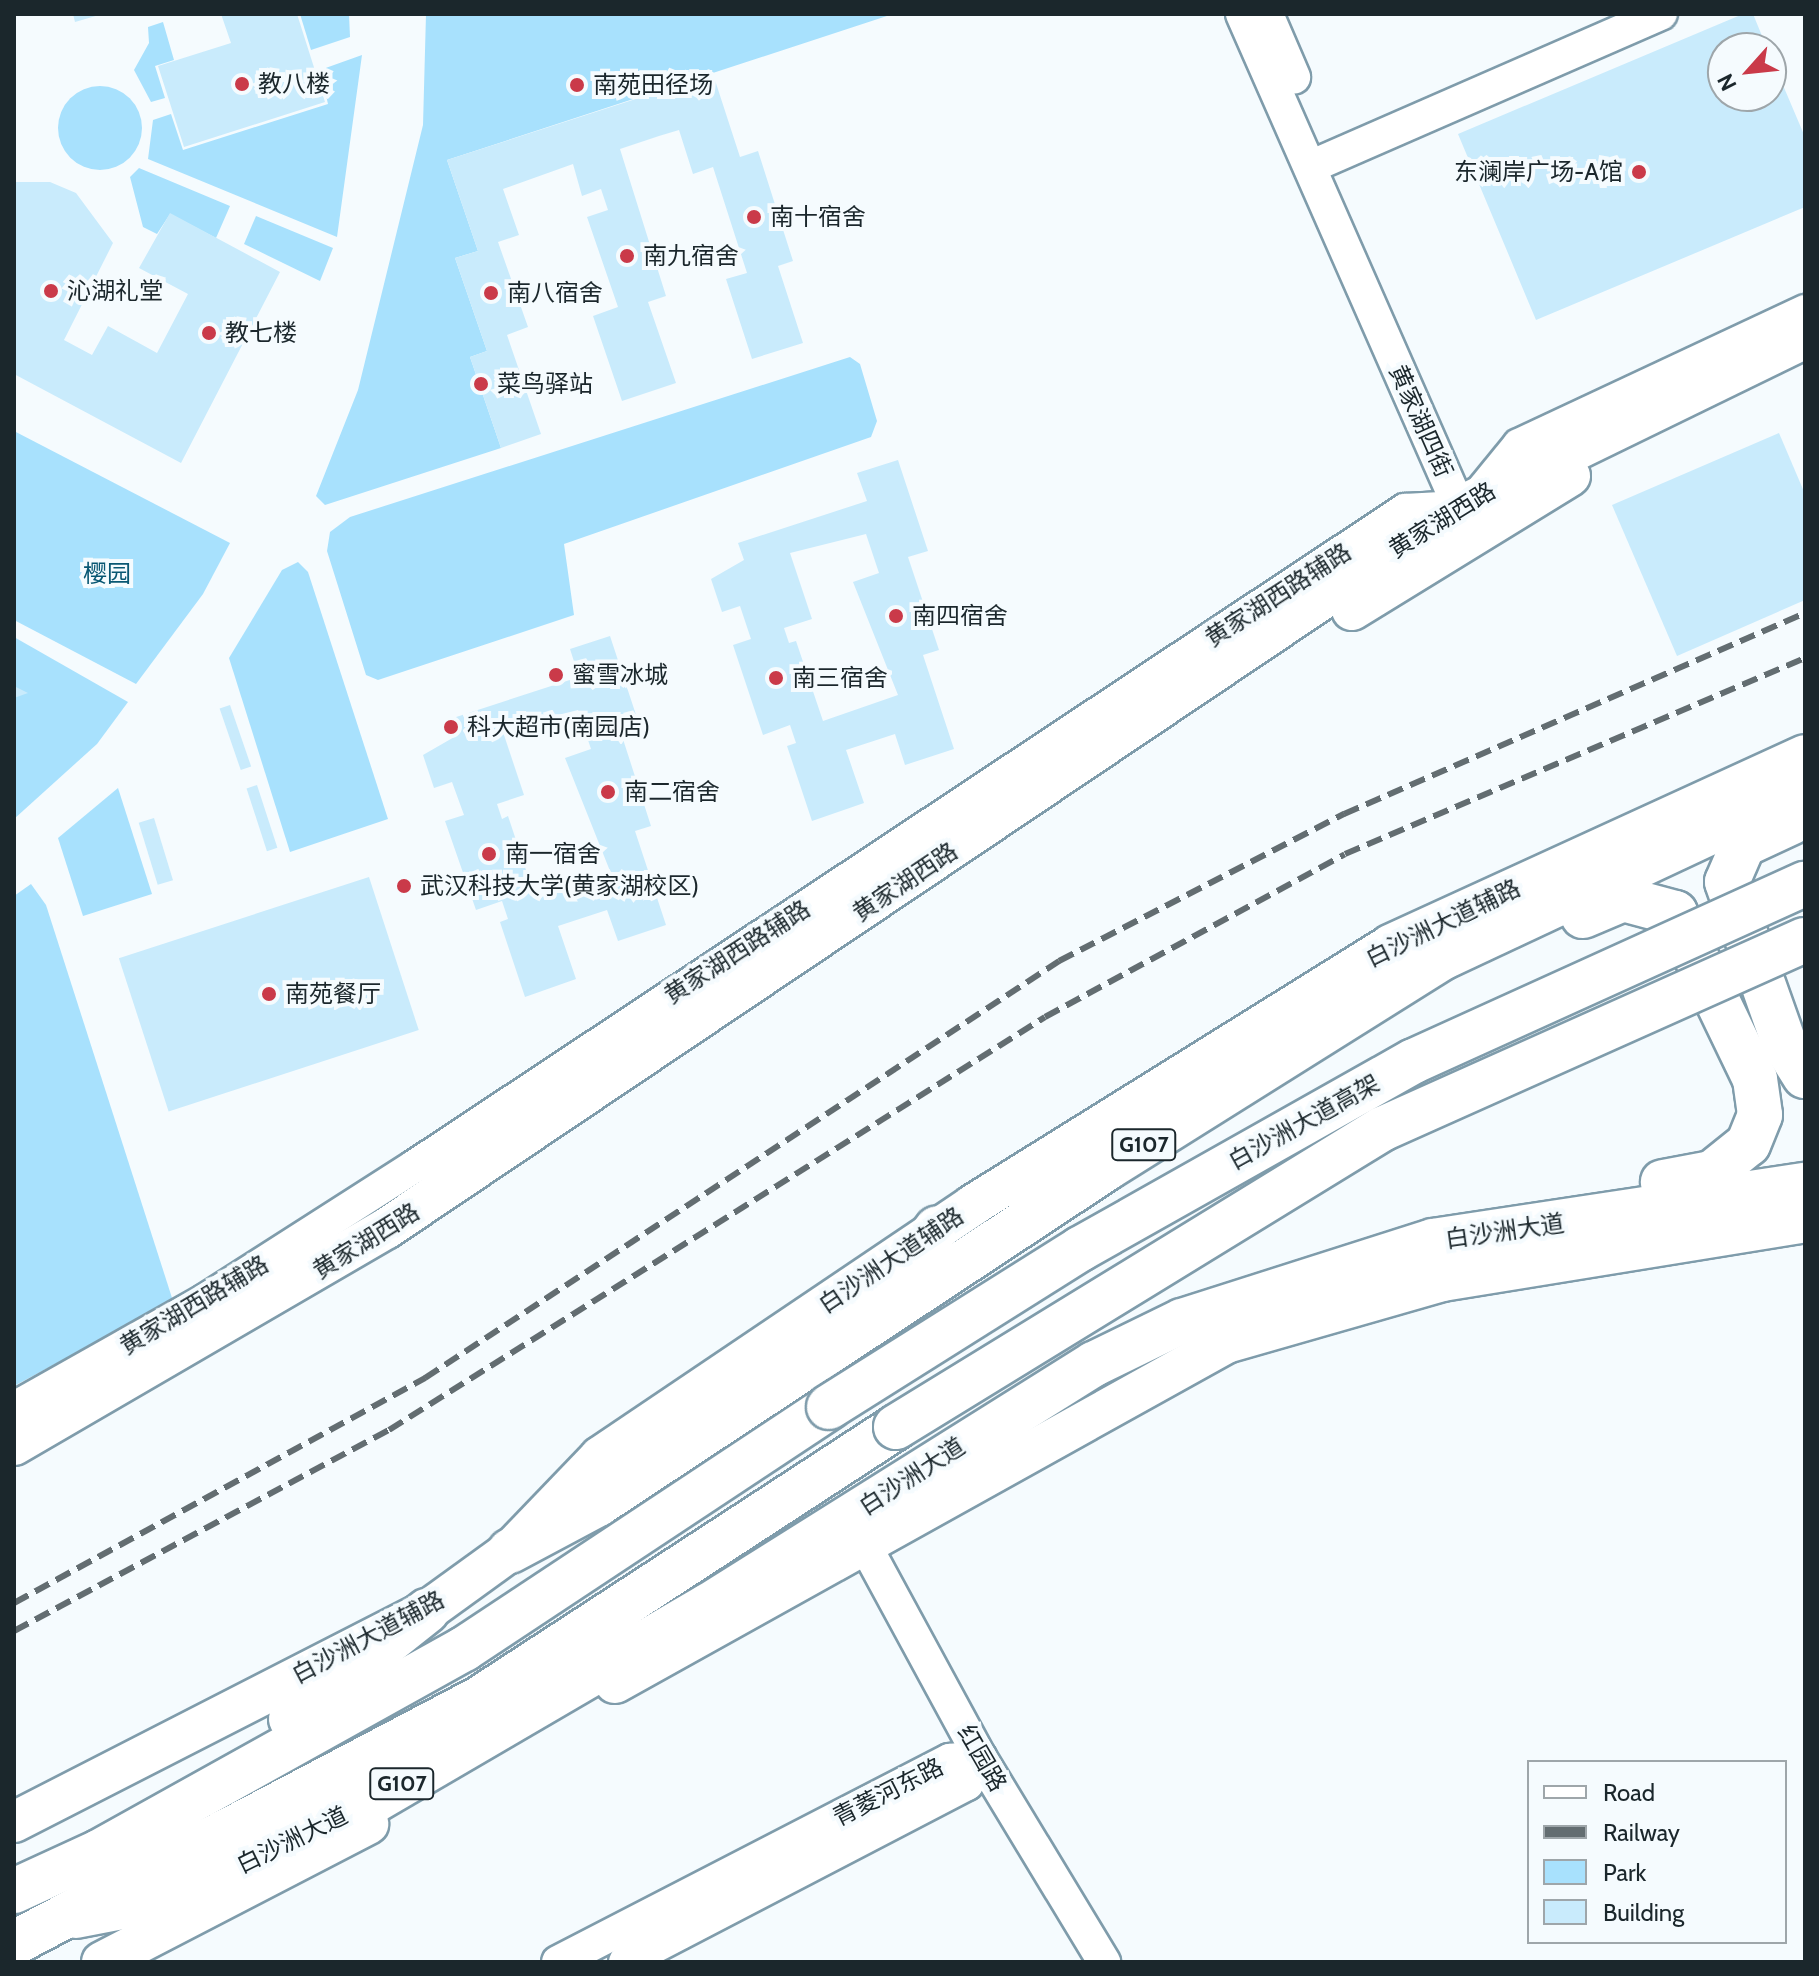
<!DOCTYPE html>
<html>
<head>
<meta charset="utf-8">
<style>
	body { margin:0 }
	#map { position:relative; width:1819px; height:1976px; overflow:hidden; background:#f5fbfe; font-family:Cabin,"Noto Sans SC",sans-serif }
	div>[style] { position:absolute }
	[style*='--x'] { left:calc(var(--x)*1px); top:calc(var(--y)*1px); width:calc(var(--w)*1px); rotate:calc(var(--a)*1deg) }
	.green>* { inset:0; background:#a8e1fd }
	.round { border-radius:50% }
	.building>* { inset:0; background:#c9ebfc; transform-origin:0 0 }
	.roads { filter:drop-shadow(2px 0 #7f9cab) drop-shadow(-2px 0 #7f9cab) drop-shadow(0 2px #7f9cab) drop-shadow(0 -2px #7f9cab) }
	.minor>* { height:32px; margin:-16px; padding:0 16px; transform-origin:16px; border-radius:16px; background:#fff }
	.major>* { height:40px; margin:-20px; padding:0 20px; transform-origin:20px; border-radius:20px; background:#fff }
	.highway>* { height:44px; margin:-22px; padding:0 22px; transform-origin:22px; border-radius:22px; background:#fff }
	.rail>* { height:6px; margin-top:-3px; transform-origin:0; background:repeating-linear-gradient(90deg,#636d71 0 16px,transparent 0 24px) }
	.bridges { filter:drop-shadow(2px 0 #7f9cab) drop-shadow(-2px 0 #7f9cab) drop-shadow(0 2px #7f9cab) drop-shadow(0 -2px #7f9cab) }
	.highway-bridge>* { height:44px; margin:-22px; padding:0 22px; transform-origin:22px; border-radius:22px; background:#fff }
	.dots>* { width:22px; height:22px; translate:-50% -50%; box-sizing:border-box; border:4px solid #f5fbfe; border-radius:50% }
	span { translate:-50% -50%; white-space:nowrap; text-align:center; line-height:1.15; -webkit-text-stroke:8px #f5fbfe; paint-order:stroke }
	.shield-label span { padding:2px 6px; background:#f5fbfe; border:2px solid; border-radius:6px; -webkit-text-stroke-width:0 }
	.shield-label { font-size:22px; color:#1b272c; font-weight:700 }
	.poi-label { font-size:24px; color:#1b272c }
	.left { translate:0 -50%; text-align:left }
	.right { translate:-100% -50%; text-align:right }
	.street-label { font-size:24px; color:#1b272c }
	.park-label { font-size:24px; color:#085773 }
	.frame { position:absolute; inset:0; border:16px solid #1b272c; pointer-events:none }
	.legend { position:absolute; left:1527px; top:1760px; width:260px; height:184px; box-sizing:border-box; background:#f5fbfe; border:2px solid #9ea6aa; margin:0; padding:10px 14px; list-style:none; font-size:24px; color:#1b272c }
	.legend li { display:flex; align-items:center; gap:16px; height:40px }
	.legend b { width:40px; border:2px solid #9ea6aa }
	.north { position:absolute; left:1707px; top:32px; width:80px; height:80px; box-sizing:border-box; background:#f5fbfe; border:2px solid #9ea6aa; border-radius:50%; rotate:243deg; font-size:22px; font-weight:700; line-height:32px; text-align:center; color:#1b272c }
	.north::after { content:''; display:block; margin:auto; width:28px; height:36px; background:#ca3a49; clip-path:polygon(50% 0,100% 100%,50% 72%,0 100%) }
</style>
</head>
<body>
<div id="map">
	<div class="green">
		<div style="clip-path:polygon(300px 14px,349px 14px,350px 37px,311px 50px)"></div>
		<div style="clip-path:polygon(426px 14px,893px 14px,447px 160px,478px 251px,455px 258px,487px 351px,470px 357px,501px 448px,325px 505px,316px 496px,358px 390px,423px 125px)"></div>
		<div style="clip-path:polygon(163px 22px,174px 60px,155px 66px,165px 98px,151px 102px,134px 70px,149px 43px,148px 27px)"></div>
		<div style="clip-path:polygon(362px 55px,337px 237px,148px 159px,153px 120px,171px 114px,183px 150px,328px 104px,320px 70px)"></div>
		<div class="round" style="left:58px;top:86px;width:84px;height:84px"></div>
		<div style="clip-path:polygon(139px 168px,230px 206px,216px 238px,170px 214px,157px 234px,143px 227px,130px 177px)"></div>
		<div style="clip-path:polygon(256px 216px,333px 248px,320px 281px,244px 244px)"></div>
		<div style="clip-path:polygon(850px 357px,860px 364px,877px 421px,871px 437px,564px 544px,574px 615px,378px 680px,366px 675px,327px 551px,330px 532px,350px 517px)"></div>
		<div style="clip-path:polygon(14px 431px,230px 543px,203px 594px,136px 684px,14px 620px)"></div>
		<div style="clip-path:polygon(298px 562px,308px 572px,388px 819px,290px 852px,229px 658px,282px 570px)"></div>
		<div style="clip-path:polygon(14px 637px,128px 702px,97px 744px,14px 819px)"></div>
		<div style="clip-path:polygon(118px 788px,152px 894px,83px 916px,58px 838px)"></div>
		<div style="clip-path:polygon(31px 884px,46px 905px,173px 1301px,14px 1386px,14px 896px)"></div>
	</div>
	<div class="building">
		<div style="clip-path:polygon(73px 14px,99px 14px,99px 15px,75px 22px)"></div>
		<div style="clip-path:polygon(221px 14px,297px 14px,325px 102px,184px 147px,158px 66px,231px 43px)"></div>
		<div style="clip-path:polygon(1743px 14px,1753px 14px,1767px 48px,1723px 48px,1723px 96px,1771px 96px,1771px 57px,1805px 137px,1805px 207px,1536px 320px,1458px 134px)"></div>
		<div style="clip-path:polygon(713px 74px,740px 157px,758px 151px,793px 261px,778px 266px,803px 343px,752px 359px,726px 279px,747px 273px,713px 167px,693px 174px,679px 130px,659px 136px,620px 149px,666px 296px,648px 302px,676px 383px,622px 401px,593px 316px,618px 307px,587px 217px,608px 210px,601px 189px,582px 196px,573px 164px,503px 189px,519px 235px,498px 242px,528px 327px,507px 335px,541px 434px,501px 448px,470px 357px,487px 351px,455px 258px,478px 251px,447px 160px)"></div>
		<div style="clip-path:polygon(14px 182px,50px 182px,76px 193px,113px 243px,64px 340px,92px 355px,108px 326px,157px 353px,188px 294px,139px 268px,170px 213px,280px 272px,181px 463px,14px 374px)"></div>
		<div style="clip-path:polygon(1779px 433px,1805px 494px,1805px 600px,1677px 656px,1612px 505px)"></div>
		<div style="clip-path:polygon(evenodd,898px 460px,928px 551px,908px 557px,939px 650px,923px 655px,954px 749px,905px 765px,895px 734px,846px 750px,864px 803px,812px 821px,787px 746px,796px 743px,790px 725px,763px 735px,733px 645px,751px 639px,740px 606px,722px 612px,711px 579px,744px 560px,738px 543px,867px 501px,857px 473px,898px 460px,866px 534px,879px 573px,853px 582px,898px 695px,823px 721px,796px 641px,789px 643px,784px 628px,812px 619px,790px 553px,866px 534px)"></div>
		<div style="clip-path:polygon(evenodd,610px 636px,640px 727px,621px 733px,651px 826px,635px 831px,666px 925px,618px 941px,607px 910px,558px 926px,576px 979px,525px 997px,500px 922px,508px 919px,502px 901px,476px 910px,445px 821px,464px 815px,452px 782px,434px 788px,423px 755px,456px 736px,450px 719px,579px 677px,570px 649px,610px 636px,578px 710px,591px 749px,565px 758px,610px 871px,535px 897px,508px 816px,502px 819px,497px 804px,524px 795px,502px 729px,578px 710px)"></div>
		<div style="clip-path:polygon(14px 686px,28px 693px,14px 698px)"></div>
		<div style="left:230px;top:705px;width:65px;height:11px;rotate:71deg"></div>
		<div style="left:257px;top:785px;width:66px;height:11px;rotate:72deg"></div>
		<div style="left:154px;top:818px;width:65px;height:16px;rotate:73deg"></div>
		<div style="left:369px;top:877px;width:161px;height:263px;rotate:72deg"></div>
	</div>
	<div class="roads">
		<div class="minor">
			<div style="--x:1242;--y:14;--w:539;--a:66.24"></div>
			<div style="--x:1459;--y:507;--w:18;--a:45"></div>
			<div style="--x:1267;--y:14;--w:69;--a:66.8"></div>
			<div style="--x:1310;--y:167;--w:383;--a:-23.6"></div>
			<div style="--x:1479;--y:494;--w:63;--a:-50.8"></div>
			<div style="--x:1519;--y:445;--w:316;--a:-25.1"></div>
			<div style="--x:14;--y:1408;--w:218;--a:-29.4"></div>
			<div style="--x:204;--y:1301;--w:250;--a:-32.6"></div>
			<div style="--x:415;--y:1166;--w:1188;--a:-33.53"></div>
			<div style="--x:1405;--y:510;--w:54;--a:-3.2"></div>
			<div style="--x:867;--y:1549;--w:237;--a:61.5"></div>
			<div style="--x:980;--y:1757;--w:240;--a:58.8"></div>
			<div style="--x:558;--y:1962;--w:441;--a:-27.3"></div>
			<div style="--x:950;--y:1760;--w:30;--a:-6"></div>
			<div style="--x:625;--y:1962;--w:386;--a:-27.5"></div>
			<div style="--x:967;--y:1784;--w:30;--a:-64"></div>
		</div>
		<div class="major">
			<div style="--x:1352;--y:610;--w:256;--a:-31.6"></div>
			<div style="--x:14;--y:1445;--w:432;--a:-30.2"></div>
			<div style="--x:387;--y:1228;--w:1292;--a:-33.92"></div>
			<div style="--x:1459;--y:507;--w:385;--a:-26"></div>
			<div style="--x:615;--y:1683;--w:699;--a:-29.09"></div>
			<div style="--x:1226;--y:1343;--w:225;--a:-16"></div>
			<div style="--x:1442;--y:1281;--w:368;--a:-9.2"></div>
			<div style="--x:14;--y:1822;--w:464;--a:-27.1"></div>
			<div style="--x:427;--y:1611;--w:102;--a:-35.9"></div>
			<div style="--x:510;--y:1551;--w:130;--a:-46.2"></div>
			<div style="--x:600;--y:1457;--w:450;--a:-34"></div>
			<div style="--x:973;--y:1205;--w:491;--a:-31.9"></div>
			<div style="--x:1390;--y:945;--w:456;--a:-24.6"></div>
			<div style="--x:102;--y:1962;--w:300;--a:-27.4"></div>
		</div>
		<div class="highway">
			<div style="--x:1792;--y:822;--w:54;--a:154.9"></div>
			<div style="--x:1743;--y:845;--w:40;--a:113.4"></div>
			<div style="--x:1727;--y:882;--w:171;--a:70.5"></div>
			<div style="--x:1784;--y:1043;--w:39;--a:58"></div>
			<div style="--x:1583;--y:916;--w:43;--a:-23"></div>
			<div style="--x:1623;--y:899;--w:54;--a:15.1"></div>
			<div style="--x:1675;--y:913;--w:184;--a:64.3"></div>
			<div style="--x:1755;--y:1079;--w:36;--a:82"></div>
			<div style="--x:1760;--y:1115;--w:31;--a:112"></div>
			<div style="--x:1748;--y:1144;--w:46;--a:141.1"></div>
			<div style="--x:1712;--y:1173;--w:50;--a:169.6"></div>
			<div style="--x:872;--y:1316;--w:109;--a:-53.5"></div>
			<div style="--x:510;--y:1551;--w:100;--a:-28.1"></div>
			<div style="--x:598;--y:1504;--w:610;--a:-33.43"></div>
			<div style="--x:1107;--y:1168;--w:398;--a:-32.1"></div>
			<div style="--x:1444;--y:957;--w:399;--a:-25.1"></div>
			<div style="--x:291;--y:1719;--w:174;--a:-38.5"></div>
			<div style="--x:14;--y:1891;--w:94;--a:-24.6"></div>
			<div style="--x:99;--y:1852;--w:418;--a:-29.1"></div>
			<div style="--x:464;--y:1649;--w:438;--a:-33.5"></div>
			<div style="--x:76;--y:1916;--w:100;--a:-11"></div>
			<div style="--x:174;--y:1897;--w:220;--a:-25.6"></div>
			<div style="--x:372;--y:1802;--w:389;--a:-30.3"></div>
			<div style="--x:708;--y:1606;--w:456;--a:-32.1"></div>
			<div style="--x:1094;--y:1364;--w:98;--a:-26"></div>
			<div style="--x:1182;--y:1321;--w:263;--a:-17.7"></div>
			<div style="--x:1433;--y:1241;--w:376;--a:-8.6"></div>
			<div style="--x:14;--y:1943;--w:525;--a:-27.69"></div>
			<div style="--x:479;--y:1699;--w:498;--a:-33.1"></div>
		</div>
	</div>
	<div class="rail">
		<div style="--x:14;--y:1603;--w:469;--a:-28.7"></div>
		<div style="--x:425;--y:1378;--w:759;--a:-33.33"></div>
		<div style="--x:1059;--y:961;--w:321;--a:-27.3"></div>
		<div style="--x:1344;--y:814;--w:503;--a:-23.56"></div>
		<div style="--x:14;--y:1631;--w:425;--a:-28.2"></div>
		<div style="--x:389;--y:1430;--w:775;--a:-32.19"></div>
		<div style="--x:1045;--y:1017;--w:341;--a:-28.5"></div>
		<div style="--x:1345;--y:854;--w:500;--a:-23.08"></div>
	</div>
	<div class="bridges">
		<div class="highway-bridge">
			<div style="--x:829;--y:1407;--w:297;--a:-32.2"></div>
			<div style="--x:1080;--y:1249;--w:383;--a:-29.4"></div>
			<div style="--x:1414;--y:1061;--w:429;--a:-24.4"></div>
			<div style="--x:896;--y:1427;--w:570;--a:-31.52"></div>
			<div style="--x:1382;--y:1129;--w:463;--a:-24.1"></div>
		</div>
	</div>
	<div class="dots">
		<div style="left:242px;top:84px;background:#ca3a49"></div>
		<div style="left:577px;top:85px;background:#ca3a49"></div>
		<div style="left:1639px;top:172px;background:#ca3a49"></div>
		<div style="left:754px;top:217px;background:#ca3a49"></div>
		<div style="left:627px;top:256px;background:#ca3a49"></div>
		<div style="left:51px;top:291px;background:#ca3a49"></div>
		<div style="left:491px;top:293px;background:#ca3a49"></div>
		<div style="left:209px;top:333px;background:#ca3a49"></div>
		<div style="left:481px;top:384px;background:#ca3a49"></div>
		<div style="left:896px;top:616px;background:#ca3a49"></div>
		<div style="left:556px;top:675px;background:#ca3a49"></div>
		<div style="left:776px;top:678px;background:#ca3a49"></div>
		<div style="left:451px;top:727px;background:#ca3a49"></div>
		<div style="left:608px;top:792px;background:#ca3a49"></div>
		<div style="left:489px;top:854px;background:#ca3a49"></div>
		<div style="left:404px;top:886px;background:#ca3a49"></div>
		<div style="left:269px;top:994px;background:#ca3a49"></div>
	</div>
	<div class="shield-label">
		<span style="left:1144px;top:1145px">G107</span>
		<span style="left:402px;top:1784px">G107</span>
	</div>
	<div class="poi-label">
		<span class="left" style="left:258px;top:84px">教八楼</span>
		<span class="left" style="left:593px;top:85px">南苑田径场</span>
		<span class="right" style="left:1623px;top:172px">东澜岸广场-A馆</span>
		<span class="left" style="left:770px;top:217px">南十宿舍</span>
		<span class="left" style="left:643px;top:256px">南九宿舍</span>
		<span class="left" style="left:67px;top:291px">沁湖礼堂</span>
		<span class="left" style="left:507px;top:293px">南八宿舍</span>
		<span class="left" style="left:225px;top:333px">教七楼</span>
		<span class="left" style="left:497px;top:384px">菜鸟驿站</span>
		<span class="left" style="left:912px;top:616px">南四宿舍</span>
		<span class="left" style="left:572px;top:675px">蜜雪冰城</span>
		<span class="left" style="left:792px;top:678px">南三宿舍</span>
		<span class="left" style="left:467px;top:727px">科大超市(南园店)</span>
		<span class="left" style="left:624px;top:792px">南二宿舍</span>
		<span class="left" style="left:505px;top:854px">南一宿舍</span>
		<span class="left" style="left:420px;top:886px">武汉科技大学(黄家湖校区)</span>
		<span class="left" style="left:285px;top:994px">南苑餐厅</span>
	</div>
	<div class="street-label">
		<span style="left:1421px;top:421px;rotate:66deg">黄家湖四街</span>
		<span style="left:1442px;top:520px;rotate:-32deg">黄家湖西路</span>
		<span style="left:1278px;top:595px;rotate:-33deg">黄家湖西路辅路</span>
		<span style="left:905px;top:882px;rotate:-34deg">黄家湖西路</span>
		<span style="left:1443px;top:923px;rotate:-26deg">白沙洲大道辅路</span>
		<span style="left:737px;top:952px;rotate:-33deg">黄家湖西路辅路</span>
		<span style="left:1304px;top:1122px;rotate:-29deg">白沙洲大道高架</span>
		<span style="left:1505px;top:1231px;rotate:-8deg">白沙洲大道</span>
		<span style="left:366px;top:1241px;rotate:-32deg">黄家湖西路</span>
		<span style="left:891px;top:1260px;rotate:-34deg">白沙洲大道辅路</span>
		<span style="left:194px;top:1305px;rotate:-31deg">黄家湖西路辅路</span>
		<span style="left:912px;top:1476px;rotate:-33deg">白沙洲大道</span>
		<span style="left:368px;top:1637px;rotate:-28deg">白沙洲大道辅路</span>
		<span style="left:982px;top:1758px;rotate:60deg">红园路</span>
		<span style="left:888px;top:1792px;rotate:-27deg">青菱河东路</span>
		<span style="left:292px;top:1840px;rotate:-26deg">白沙洲大道</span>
	</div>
	<div class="park-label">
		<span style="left:107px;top:574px">樱园</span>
	</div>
	<div class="frame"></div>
	<ul class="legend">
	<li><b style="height:10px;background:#fff"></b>Road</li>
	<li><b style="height:10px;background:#636d71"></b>Railway</li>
	<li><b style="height:22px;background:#a8e1fd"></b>Park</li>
	<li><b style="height:22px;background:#c9ebfc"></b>Building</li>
	</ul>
	<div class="north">N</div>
</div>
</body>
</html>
